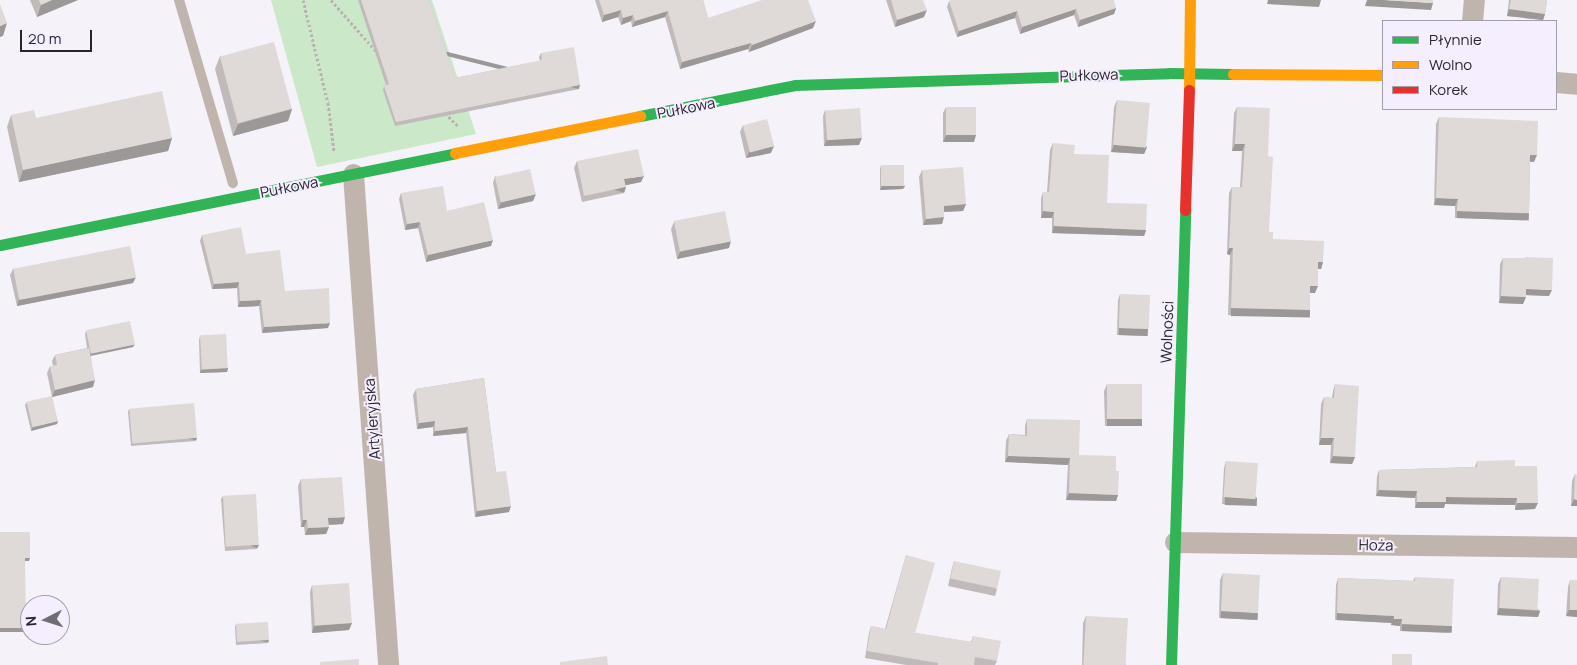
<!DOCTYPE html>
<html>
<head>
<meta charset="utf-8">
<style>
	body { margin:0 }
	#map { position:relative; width:1577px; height:665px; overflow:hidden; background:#f6f2fa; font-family:Manrope,sans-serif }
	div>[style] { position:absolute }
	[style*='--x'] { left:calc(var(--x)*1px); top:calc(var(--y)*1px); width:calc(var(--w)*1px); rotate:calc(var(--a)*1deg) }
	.green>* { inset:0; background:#cbe8c8 }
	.path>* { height:3px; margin-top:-1.5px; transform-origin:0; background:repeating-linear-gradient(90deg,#bab2b0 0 2.5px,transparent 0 5px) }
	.lane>* { height:10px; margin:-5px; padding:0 5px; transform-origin:5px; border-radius:5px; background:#c0b5ad }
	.street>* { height:21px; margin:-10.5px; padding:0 10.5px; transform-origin:10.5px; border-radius:10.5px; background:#c0b5ad }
	.fast>* { height:11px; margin:-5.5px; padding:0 5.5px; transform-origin:5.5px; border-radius:5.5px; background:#30b455 }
	.slow>* { height:11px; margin:-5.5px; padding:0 5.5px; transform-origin:5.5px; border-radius:5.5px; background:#ff9f0a }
	.jam>* { height:11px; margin:-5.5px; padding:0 5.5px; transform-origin:5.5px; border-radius:5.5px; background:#e5322d }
	.wall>* { inset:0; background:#c0bbba }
	.shaded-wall>* { inset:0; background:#9c9897; transform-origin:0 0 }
	.building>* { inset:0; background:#dfd9d8; transform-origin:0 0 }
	span { translate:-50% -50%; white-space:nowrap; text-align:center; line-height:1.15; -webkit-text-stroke:4px #f5eefe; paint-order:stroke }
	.street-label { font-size:15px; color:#29252f }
	.legend { position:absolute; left:1382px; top:20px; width:175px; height:90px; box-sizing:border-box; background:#f5eefe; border:1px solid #a39eab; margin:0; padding:6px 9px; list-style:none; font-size:15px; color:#29252f }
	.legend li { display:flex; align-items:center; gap:10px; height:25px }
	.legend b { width:25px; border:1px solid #a39eab }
	.north { position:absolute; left:20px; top:595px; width:50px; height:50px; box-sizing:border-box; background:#f5eefe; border:1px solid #a39eab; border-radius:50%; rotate:265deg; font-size:14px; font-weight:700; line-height:20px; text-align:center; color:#29252f }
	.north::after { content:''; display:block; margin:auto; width:18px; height:22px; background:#716d76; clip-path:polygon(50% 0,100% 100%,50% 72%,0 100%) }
	.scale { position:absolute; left:20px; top:30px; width:72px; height:22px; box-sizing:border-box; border:2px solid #29252f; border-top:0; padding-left:6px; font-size:15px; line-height:18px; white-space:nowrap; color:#29252f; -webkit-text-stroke:4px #f5eefe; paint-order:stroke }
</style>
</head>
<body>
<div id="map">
	<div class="green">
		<div style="clip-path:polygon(271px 0,432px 0,476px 134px,317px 167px)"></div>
	</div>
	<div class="path">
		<div style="--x:303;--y:0;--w:106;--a:76.4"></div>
		<div style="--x:328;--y:103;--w:48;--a:82.9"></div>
		<div style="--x:331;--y:0;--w:68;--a:48.6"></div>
		<div style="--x:445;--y:113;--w:18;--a:45"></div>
	</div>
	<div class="lane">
		<div style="--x:179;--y:0;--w:191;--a:73.6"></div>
	</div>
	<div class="street">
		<div style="--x:1472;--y:21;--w:21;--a:-85"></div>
		<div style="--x:1556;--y:82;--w:21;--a:5"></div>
		<div style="--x:353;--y:174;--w:492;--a:85.9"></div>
		<div style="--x:1175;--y:542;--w:402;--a:0.7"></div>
	</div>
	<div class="fast">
		<div style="--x:640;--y:116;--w:158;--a:-11.3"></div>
		<div style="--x:795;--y:85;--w:374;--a:-1.8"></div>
		<div style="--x:1169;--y:73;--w:64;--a:0.9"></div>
		<div style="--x:0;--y:245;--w:464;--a:-11.4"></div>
		<div style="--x:1171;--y:665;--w:455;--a:-88.2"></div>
	</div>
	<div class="slow">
		<div style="--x:1233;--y:74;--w:150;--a:0.4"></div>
		<div style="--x:1189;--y:90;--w:90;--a:-89.4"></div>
		<div style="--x:455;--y:153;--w:189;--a:-11.3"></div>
	</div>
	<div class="jam">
		<div style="--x:1185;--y:210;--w:120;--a:-88.1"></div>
	</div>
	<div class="wall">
		<div style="clip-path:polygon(30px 0,78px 0,37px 17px)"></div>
		<div style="clip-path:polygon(358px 0,429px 0,455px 78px,540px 61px,539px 57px,541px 53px,579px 89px,395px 126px,383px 90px,384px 86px,386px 85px)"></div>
		<div style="clip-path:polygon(595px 0,703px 0,708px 18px,813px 28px,749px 52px,748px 49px,680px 69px,665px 17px,632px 27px,631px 21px,621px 25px,618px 17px,602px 22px)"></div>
		<div style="clip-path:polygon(886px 0,923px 0,924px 17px,895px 27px)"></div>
		<div style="clip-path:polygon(1509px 0,1547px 0,1545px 14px,1543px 20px,1507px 16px)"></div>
		<div style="clip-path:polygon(949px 1px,1116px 8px,1114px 14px,1078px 27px,1074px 15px,1020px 34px,1015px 18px,957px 37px,947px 7px)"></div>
		<div style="clip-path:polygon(220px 56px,292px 109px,288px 121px,233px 136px,215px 69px)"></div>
		<div style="clip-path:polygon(1117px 100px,1147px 147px,1144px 154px,1111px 152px,1114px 107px)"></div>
		<div style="clip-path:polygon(946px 107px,974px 142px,943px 142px,943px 113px)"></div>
		<div style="clip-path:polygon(1237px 107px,1268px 156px,1269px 232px,1273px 239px,1323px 262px,1321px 269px,1318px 269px,1315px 293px,1310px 293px,1310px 310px,1307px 317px,1228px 315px,1230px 255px,1227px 254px,1229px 193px,1232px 187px,1240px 187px,1242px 151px,1232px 151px,1234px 113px)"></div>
		<div style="clip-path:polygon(825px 110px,859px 145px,824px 146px,823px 116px)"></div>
		<div style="clip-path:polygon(11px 115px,36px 118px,172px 138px,168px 151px,19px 182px,7px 127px)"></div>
		<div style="clip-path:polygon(1439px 117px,1534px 162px,1530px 162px,1529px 213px,1526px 220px,1455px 218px,1455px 206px,1434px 205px,1436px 124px)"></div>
		<div style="clip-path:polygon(743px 125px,771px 153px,746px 158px,740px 132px)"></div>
		<div style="clip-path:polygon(1053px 143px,1074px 154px,1107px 203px,1146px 230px,1144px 236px,1052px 233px,1052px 218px,1041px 218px,1041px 198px,1043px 192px,1047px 192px,1050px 150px)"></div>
		<div style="clip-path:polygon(577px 161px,641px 182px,626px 185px,624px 193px,582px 202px,574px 168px)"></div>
		<div style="clip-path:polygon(881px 165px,905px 186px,903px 189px,880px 190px,880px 169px)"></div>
		<div style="clip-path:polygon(922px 170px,966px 204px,963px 211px,944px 212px,942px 224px,923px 225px,919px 177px)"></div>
		<div style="clip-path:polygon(495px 176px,533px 201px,498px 209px,493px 183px)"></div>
		<div style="clip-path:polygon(401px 193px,447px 211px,491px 246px,426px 262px,418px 228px,405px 230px,399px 199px)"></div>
		<div style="clip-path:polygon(674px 222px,729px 248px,677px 259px,671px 229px)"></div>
		<div style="clip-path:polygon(202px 235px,246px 254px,285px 291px,328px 328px,262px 333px,259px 306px,238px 307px,237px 288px,212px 289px,200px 241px)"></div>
		<div style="clip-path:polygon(1503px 258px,1549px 296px,1526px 295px,1523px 304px,1499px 303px,1500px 264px)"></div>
		<div style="clip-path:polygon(13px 269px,133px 283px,17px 306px,10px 275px)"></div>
		<div style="clip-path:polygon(1120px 294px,1148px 329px,1146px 336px,1117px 335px,1118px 300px)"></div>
		<div style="clip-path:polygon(86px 331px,133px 347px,91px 356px,93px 387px,52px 397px,47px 373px,50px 366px,53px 366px,52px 361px,55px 355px,87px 348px,85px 334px)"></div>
		<div style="clip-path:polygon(200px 336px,228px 368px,227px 372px,200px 373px,199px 340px)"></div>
		<div style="clip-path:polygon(484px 378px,496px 472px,509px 512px,475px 517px,466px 433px,433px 436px,433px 427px,417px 429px,413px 395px,416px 389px)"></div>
		<div style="clip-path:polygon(1107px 384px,1140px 426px,1105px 426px,1104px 391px)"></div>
		<div style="clip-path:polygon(1335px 384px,1355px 457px,1352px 464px,1330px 463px,1331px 445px,1319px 445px,1321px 404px,1324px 397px,1332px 398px,1333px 391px)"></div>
		<div style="clip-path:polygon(27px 402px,58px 421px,57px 424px,31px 431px,25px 405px)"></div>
		<div style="clip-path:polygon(129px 409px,196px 441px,131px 446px,128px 412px)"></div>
		<div style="clip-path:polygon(1027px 419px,1079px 455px,1116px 471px,1118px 495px,1116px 501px,1066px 500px,1068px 465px,1005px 462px,1006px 441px,1009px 434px,1025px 435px,1025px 426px)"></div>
		<div style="clip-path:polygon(1226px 461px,1257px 498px,1255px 505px,1222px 504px,1224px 468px)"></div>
		<div style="clip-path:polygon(1477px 461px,1515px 466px,1535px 509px,1515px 510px,1515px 505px,1445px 504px,1444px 508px,1415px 508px,1415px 498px,1376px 496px,1377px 476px,1379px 470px,1475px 467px)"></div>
		<div style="clip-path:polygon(1575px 474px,1577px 475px,1577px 506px,1571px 506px,1572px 481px)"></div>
		<div style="clip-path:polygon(301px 479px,343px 524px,329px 525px,326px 534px,305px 535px,304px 527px,301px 527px,298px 486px)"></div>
		<div style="clip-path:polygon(223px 496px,257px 549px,225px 551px,221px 499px)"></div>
		<div style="clip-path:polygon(906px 555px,915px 633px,971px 642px,973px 636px,997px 661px,995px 665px,906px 665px,865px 658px,869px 633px,871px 626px,885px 629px)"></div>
		<div style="clip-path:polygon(954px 561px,997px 589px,995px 596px,948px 586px,952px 568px)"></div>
		<div style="clip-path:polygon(1223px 573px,1256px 620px,1219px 618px,1220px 580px)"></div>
		<div style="clip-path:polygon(1415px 577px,1449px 633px,1400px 631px,1400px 626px,1391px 625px,1391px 623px,1335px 620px,1336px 585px,1338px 578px,1413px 581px)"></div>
		<div style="clip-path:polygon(1501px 577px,1540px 611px,1538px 617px,1497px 615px,1498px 584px)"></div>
		<div style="clip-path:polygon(1570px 580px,1577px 617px,1566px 616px,1568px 587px)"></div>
		<div style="clip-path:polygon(312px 585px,352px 623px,349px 630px,312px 633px,310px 592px)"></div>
		<div style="clip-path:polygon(1086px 616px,1126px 665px,1082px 665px,1083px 623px)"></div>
		<div style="clip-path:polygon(236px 624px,268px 643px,236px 645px,235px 627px)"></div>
	</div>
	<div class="shaded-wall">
		<div style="clip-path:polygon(52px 0,78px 0,37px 17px,41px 5px)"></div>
		<div style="clip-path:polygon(1268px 0,1321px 0,1319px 7px,1267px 4px)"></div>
		<div style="clip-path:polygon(1367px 0,1384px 0,1433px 3px,1431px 10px,1365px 6px)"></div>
		<div style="clip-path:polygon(1116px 8px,1114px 14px,1078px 27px,1080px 20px)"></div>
		<div style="clip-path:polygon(1076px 9px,1074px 15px,1020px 34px,1022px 27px)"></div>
		<div style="clip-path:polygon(1509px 9px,1545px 14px,1543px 20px,1507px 16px)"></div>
		<div style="clip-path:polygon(621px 10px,618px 17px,602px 22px,604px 15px)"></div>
		<div style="clip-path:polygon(927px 10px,924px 17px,895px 27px,897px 20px)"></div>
		<div style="clip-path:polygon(668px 11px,665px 17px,632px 27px,635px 21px)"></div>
		<div style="clip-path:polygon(1017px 11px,1015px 18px,957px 37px,959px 31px)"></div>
		<div style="clip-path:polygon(633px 15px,631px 21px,621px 25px,623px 18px)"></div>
		<div style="clip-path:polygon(816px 21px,813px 28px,749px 52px,752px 45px)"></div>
		<div style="clip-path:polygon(7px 23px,3px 36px,0 37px,0 26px)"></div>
		<div style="clip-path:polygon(751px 43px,748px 49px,680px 69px,682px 62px)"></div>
		<div style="left:580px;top:85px;width:4px;height:188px;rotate:104deg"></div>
		<div style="clip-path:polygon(292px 109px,288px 121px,233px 136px,238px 124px)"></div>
		<div style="clip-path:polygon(946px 135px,976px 135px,974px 142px,943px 142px)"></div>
		<div style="clip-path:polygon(172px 138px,168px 151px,19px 182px,23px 170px)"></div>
		<div style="clip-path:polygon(862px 138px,859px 145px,824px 146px,827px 139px)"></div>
		<div style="clip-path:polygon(1235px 144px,1245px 144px,1242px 151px,1232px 151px)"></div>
		<div style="clip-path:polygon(1114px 145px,1147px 147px,1144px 154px,1111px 152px)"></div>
		<div style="clip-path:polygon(774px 146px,771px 153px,746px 158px,749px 152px)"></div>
		<div style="clip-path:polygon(1530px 155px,1537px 155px,1534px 162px,1527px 161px)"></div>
		<div style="clip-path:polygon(644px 176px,641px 182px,622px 186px,624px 179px)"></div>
		<div style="clip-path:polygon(882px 186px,905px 186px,903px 189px,880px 190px)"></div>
		<div style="left:626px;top:187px;width:6px;height:43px;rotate:108deg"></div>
		<div style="clip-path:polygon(536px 194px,533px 201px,498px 209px,501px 202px)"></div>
		<div style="clip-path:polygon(1436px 198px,1458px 199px,1455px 206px,1434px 205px)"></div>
		<div style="clip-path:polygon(966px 204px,963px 211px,941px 212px,944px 206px)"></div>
		<div style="clip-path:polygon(1043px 211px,1054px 212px,1052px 218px,1041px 218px)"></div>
		<div style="left:1457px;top:211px;width:72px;height:7px;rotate:2deg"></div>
		<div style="clip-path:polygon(944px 217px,942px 224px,923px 225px,926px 219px)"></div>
		<div style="clip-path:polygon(420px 222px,418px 228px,405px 230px,407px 224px)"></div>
		<div style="clip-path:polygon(1054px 226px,1146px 230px,1144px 236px,1052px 233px)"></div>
		<div style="clip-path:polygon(493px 240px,491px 246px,426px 262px,428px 255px)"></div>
		<div style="clip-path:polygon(731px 241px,729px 248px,677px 259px,680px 252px)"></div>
		<div style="clip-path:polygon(1229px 248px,1233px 248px,1230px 255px,1227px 254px)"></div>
		<div style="clip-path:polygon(1318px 262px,1323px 262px,1321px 269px,1316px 269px)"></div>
		<div style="clip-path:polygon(136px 277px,133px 283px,17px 306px,19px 299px)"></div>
		<div style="clip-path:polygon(239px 282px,237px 288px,212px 289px,214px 284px)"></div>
		<div style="clip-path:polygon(1310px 286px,1318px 286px,1315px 293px,1308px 293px)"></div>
		<div style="clip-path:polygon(1526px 289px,1552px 290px,1549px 296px,1524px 295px)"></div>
		<div style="clip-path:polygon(1501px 296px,1526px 297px,1523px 304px,1499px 303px)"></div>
		<div style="clip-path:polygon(261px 300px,259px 306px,238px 307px,240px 301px)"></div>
		<div style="left:1231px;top:308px;width:79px;height:8px;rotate:1deg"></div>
		<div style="clip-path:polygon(330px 323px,328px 328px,262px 333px,264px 327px)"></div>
		<div style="left:1119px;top:328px;width:29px;height:7px;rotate:2deg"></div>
		<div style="clip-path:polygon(135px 344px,133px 347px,89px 356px,90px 353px)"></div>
		<div style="clip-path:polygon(228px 368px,227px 372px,200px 373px,201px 370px)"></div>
		<div style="clip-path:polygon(95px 380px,93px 387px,52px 397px,55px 390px)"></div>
		<div style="left:1107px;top:419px;width:35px;height:7px"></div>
		<div style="clip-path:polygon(58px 421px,57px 424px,31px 431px,33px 427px)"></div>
		<div style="clip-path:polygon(435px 421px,433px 427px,417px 429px,419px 423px)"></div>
		<div style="clip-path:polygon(468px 427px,466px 433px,433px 436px,435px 431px)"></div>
		<div style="left:197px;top:438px;width:3px;height:65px;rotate:108deg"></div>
		<div style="clip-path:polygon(1321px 438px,1334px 438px,1331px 445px,1319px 445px)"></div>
		<div style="clip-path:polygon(1008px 456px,1070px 458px,1068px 465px,1005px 462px)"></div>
		<div style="clip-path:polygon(1333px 456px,1355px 457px,1352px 464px,1330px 463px)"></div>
		<div style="clip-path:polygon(1379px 490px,1417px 491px,1415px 498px,1376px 496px)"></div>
		<div style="clip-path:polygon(1069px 493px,1118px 495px,1116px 501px,1066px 500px)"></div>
		<div style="left:1225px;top:497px;width:32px;height:8px;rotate:2deg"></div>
		<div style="clip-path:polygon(1446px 497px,1517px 498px,1515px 505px,1445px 504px,1444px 508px,1415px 508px,1417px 502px)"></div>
		<div style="clip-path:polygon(1574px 499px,1577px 500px,1577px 506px,1571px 506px)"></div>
		<div style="clip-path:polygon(1517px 503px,1538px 503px,1535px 509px,1515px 510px)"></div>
		<div style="clip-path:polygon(511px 506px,509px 512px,475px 517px,477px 511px)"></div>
		<div style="clip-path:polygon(345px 517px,343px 524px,326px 525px,328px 518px)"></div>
		<div style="clip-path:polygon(303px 520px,307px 520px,304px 527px,301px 527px)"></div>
		<div style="clip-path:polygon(329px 527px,326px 534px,305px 535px,308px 528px)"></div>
		<div style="left:259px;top:545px;width:4px;height:33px;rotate:117deg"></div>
		<div style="clip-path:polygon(25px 558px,30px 558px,29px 561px,24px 561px)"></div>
		<div style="clip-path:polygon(1499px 608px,1540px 611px,1538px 617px,1497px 615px)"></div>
		<div style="clip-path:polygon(1569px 610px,1577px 610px,1577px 617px,1566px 616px)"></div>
		<div style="left:1221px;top:611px;width:37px;height:7px;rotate:3deg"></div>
		<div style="left:1337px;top:613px;width:57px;height:7px;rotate:3deg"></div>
		<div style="clip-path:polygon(1394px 619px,1402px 619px,1400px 626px,1391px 625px)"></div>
		<div style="clip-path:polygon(352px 623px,349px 630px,312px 633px,314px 626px)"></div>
		<div style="left:1402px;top:624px;width:50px;height:7px;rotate:2deg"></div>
		<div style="left:0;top:628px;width:26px;height:4px"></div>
		<div style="left:269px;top:640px;width:3px;height:32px;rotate:108deg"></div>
	</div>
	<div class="building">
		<div style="clip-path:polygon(39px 0,52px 0,41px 5px)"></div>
		<div style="clip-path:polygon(361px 0,429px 0,455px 78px,542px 60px,541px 53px,574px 47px,580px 85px,396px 122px,384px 86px,389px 84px)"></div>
		<div style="clip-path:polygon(599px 0,703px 0,708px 18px,762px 0,808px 0,816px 21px,752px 45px,751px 43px,682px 62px,668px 11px,635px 21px,633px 15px,623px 18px,621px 10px,604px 15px)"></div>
		<div style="clip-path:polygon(891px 0,923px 0,927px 10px,897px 20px)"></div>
		<div style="clip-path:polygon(951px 0,1114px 0,1116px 8px,1080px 20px,1076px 9px,1022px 27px,1017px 11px,959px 31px,949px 1px)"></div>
		<div style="clip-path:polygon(1384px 0,1433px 0,1433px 3px)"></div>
		<div style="clip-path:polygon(1511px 0,1547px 0,1545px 14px,1509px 9px)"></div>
		<div style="clip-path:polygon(0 4px,7px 23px,0 26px)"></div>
		<div style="left:274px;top:42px;width:69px;height:56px;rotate:75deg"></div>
		<div style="clip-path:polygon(162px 91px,172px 138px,23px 170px,11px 115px,34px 110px,36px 118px)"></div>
		<div style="left:1117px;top:100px;width:33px;height:45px;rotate:5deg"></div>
		<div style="left:946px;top:107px;width:30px;height:28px"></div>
		<div style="clip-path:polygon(1237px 107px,1270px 108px,1268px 156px,1273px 157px,1269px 232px,1273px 232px,1273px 239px,1324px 241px,1323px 262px,1318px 262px,1318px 286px,1310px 286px,1310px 310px,1231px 308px,1233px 248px,1229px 248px,1232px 187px,1242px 187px,1245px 144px,1235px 144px)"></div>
		<div style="left:860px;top:108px;width:30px;height:35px;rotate:86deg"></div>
		<div style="clip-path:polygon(1439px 117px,1538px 121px,1537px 155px,1530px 155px,1529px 213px,1457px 211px,1458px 199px,1436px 198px)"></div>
		<div style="left:767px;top:119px;width:28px;height:25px;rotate:75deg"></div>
		<div style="clip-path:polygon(1053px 143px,1075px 145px,1074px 154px,1109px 155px,1107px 203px,1147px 204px,1146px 230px,1054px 226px,1054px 212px,1043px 211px,1043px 192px,1049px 192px)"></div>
		<div style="clip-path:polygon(638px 149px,644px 176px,624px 179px,626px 187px,584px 196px,577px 161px)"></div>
		<div style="left:881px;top:165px;width:23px;height:21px"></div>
		<div style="clip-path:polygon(963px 167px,966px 204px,944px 206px,944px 217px,926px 219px,922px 170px)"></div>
		<div style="left:530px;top:169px;width:26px;height:36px;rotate:77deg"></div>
		<div style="clip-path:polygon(443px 186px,447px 211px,484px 202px,493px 240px,428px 255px,420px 222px,407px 224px,401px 193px)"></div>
		<div style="left:725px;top:211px;width:31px;height:52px;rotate:79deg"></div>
		<div style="clip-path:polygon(241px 227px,246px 254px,280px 250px,285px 291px,329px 288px,330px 323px,264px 327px,261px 300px,240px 301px,239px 282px,214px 284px,202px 235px)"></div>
		<div style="left:130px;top:246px;width:32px;height:119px;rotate:79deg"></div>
		<div style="clip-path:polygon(1525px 257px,1553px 258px,1552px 290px,1526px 289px,1526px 297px,1501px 296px,1503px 258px,1525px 258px)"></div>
		<div style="left:1120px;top:294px;width:30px;height:34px;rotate:2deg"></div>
		<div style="left:130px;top:321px;width:24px;height:45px;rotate:78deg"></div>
		<div style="left:226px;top:334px;width:34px;height:26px;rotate:87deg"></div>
		<div style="clip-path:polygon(89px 348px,95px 380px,55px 390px,50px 366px,57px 365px,55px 355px)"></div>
		<div style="clip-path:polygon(484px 378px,496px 472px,506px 471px,511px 506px,477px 511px,468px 427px,435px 431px,435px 421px,419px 423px,416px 389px)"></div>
		<div style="left:1107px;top:384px;width:35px;height:35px"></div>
		<div style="clip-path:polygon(1335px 384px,1359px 386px,1355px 457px,1333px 456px,1334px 438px,1321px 438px,1324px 397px,1334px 398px)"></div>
		<div style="left:52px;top:396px;width:26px;height:26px;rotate:77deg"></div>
		<div style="left:194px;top:403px;width:35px;height:65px;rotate:85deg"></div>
		<div style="clip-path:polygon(1027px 419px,1080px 420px,1079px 455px,1116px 456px,1116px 471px,1119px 471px,1118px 495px,1069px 493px,1070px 458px,1008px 456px,1009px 434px,1027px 436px)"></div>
		<div style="clip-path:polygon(1515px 460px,1515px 466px,1537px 466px,1538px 503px,1517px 503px,1517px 498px,1446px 497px,1446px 502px,1417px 502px,1417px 491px,1379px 490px,1379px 470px,1477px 467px,1477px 461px)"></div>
		<div style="left:1226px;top:461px;width:32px;height:36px;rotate:4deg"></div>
		<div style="clip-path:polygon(1575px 474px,1577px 475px,1577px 500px,1574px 499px)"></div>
		<div style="clip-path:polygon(342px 477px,345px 517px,328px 518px,329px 527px,308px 528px,307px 520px,303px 520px,301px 479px)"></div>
		<div style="left:256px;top:494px;width:51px;height:33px;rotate:87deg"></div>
		<div style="clip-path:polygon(0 532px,30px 532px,30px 558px,25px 558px,26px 628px,0 628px)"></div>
		<div style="clip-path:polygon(906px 555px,935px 563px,915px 633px,972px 642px,973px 636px,1001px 641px,997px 661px,975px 657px,974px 665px,938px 665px,938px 663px,867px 651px,871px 626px,886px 629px)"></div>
		<div style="left:954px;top:561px;width:48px;height:18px;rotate:12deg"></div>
		<div style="left:1223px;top:573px;width:37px;height:38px;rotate:3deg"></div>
		<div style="clip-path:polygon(1415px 577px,1454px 579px,1452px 626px,1402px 624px,1402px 619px,1394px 619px,1394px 616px,1337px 613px,1338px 578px,1415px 581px)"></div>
		<div style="left:1501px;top:577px;width:38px;height:31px;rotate:3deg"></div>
		<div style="left:1570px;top:580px;width:7px;height:30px"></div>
		<div style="left:349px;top:583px;width:40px;height:37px;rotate:86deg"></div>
		<div style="left:1086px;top:616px;width:42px;height:49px;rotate:3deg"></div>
		<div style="left:268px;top:622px;width:18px;height:32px;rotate:87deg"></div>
		<div style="left:1392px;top:654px;width:20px;height:11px"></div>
		<div style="clip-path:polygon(607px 656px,608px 665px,560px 665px,560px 662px)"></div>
		<div style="clip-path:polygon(359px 659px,359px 665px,320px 665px,320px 662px)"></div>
	</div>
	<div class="street-label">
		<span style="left:1089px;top:75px;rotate:-2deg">Pułkowa</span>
		<span style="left:686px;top:108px;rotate:-11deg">Pułkowa</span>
		<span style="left:289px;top:187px;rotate:-11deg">Pułkowa</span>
		<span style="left:1167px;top:332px;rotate:-88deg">Wolności</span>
		<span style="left:372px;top:419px;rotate:-94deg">Artyleryjska</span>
		<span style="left:1376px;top:545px;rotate:1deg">Hoża</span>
	</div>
	<ul class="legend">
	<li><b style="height:6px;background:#30b455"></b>Płynnie</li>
	<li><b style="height:6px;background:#ff9f0a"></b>Wolno</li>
	<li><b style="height:6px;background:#e5322d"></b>Korek</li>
	</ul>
	<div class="north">N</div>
	<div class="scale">20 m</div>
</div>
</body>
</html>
